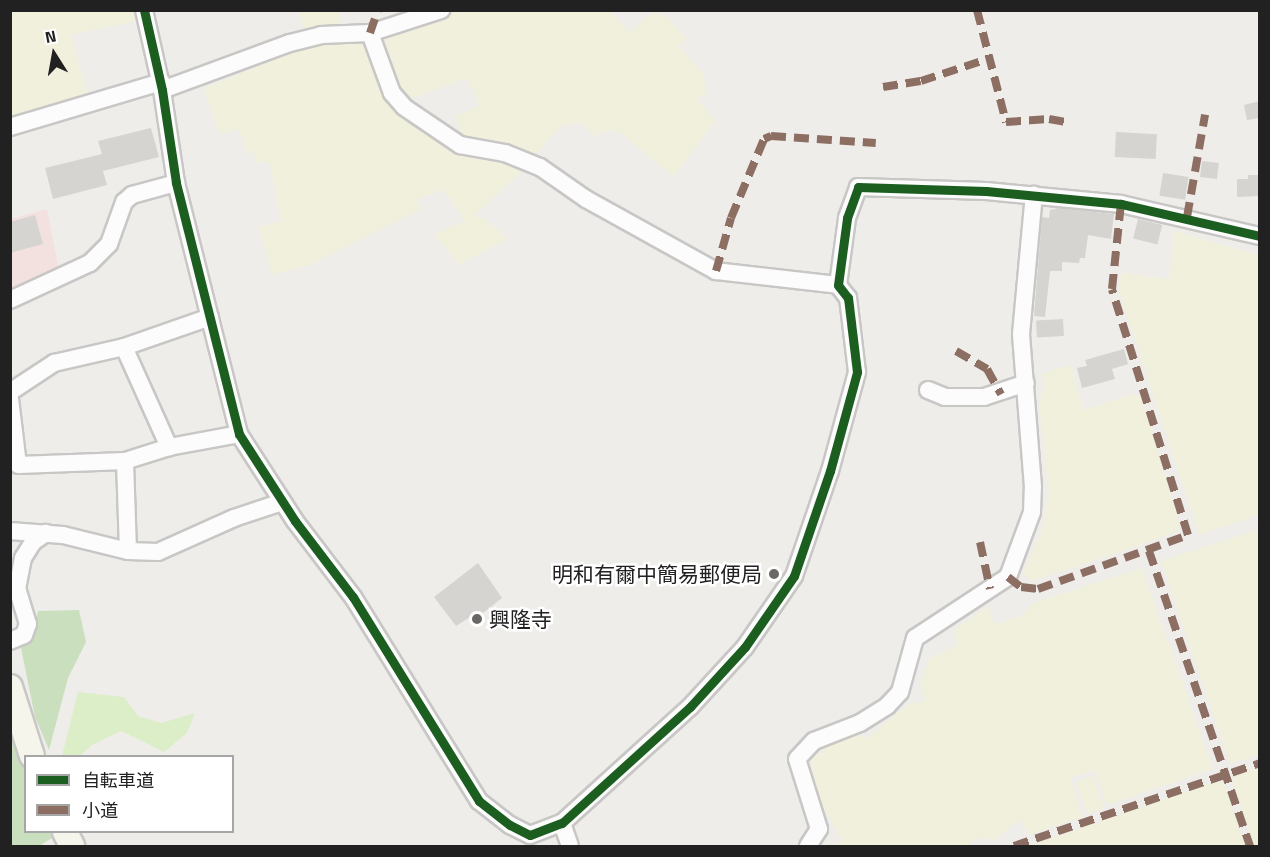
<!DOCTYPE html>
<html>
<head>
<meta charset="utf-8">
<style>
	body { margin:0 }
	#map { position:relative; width:1270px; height:857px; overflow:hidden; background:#efedea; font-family:"Titillium Web","Noto Sans JP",sans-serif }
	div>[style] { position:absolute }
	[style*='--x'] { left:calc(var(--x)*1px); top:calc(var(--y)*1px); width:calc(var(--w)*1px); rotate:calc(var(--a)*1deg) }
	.commercial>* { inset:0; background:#f2e1df }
	.farmland>* { inset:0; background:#f0f0dd; transform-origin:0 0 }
	.grass>* { inset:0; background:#dceec7 }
	.forest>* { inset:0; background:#cadfbd }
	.building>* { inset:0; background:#d6d4d1; transform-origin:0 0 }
	.roads { filter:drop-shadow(2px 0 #c8c7c6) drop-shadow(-2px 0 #c8c7c6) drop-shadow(0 2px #c8c7c6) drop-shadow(0 -2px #c8c7c6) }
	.street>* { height:16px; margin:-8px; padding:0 8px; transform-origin:8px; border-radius:8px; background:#fdfcfc }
	.secondary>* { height:24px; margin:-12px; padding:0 12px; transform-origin:12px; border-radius:12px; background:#f5f5ec }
	.quiet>* { height:8px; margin-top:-4px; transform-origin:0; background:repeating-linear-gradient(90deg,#8d6e63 0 15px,transparent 0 23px) }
	.cycleway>* { height:9px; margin:-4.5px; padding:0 4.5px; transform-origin:4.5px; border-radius:4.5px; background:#1b5e20 }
	.dots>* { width:16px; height:16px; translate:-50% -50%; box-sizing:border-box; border:3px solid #fff; border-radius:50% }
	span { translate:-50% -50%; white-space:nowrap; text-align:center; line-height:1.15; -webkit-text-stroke:5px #fff; paint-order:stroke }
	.poi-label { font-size:21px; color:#212121 }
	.right { translate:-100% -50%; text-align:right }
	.left { translate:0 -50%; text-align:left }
	.frame { position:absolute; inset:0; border:12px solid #212121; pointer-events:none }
	.legend { position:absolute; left:24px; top:755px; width:210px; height:78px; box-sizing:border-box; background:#fff; border:2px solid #a6a6a6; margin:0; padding:8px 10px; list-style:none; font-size:18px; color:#212121 }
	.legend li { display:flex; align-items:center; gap:12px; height:30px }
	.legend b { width:30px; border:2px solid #a6a6a6 }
	.north { position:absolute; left:24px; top:24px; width:60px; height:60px; -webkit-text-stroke:4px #fff; paint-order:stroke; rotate:349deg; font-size:16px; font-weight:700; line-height:24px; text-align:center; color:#212121 }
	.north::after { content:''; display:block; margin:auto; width:21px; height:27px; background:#212121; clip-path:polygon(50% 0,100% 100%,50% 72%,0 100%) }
</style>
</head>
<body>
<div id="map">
	<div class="commercial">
		<div style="clip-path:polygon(47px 209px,61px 281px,11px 297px,11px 219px)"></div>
	</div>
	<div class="farmland">
		<div style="clip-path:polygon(11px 11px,138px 11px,140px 20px,71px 35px,88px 95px,11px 118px)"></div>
		<div style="clip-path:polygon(298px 11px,344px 11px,339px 13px,342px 27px,305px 34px)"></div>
		<div style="clip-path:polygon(456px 11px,610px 11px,629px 32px,656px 11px,670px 20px,686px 39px,678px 46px,702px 72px,707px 94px,697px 98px,715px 121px,673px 177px,621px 133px,608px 130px,595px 136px,582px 123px,562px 125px,534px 156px,465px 139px,454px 116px,479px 106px,468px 78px,407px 100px,396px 86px,384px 46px,386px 34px)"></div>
		<div style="clip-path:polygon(365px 39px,387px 93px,492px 156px,525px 168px,476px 214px,478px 219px,484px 217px,507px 239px,459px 265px,434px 234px,465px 221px,444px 190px,417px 199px,422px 209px,311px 265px,272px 274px,258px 227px,281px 221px,271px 167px,267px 162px,257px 164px,253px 151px,247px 153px,239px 129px,219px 135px,204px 88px,304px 48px)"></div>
		<div style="clip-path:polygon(1174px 231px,1258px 255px,1259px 259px,1259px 515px,1199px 535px,1119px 291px,1121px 273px,1169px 279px)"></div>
		<div style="clip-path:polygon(1071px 365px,1084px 410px,1132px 394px,1141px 396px,1180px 525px,1176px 531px,1133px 548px,1032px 581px,1023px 574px,1042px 530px,1049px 493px,1039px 402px,1044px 388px,1042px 373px)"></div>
		<div style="clip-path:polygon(1259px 529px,1259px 755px,1230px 764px,1161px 561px)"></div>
		<div style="clip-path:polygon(1142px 568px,1213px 769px,1107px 805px,1095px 770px,1070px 778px,1083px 817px,1029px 835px,1020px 819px,996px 840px,976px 838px,967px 846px,834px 846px,841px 840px,819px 798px,810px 759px,835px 742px,859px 735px,867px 738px,910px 703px,924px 702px,920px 681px,930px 658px,957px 645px,954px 630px,987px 607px,995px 624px,1022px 616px,1033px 603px)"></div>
		<div style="clip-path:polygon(1259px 767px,1259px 846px,1255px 846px,1232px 781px,1234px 775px)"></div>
		<div style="left:1093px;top:776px;width:34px;height:18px;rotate:71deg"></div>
		<div style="clip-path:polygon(1218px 781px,1224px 784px,1245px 846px,1029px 846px)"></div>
	</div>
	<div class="grass">
		<div style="clip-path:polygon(78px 692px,124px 697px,138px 716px,161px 723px,195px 713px,187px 733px,164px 752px,121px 731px,92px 745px,80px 756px,62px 756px)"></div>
	</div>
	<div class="forest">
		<div style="clip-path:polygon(79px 610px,86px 642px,68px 678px,49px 750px,35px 717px,21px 648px,34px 632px,38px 611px)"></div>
		<div style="clip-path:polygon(10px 713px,25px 765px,26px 832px,50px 832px,52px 838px,39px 846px,11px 846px)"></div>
	</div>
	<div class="building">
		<div style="clip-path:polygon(1260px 101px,1260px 118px,1247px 120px,1244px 105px)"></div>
		<div style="clip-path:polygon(151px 128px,159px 157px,103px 171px,107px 185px,53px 199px,45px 168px,102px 154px,98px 141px)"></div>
		<div style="left:1116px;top:132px;width:41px;height:25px;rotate:3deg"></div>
		<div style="left:1202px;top:161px;width:17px;height:16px;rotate:7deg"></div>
		<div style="left:1163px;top:173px;width:26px;height:23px;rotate:9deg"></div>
		<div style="clip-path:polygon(1248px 175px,1260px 175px,1260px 196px,1237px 197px,1237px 179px,1248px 179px)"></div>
		<div style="clip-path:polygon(1058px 208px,1114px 214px,1111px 239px,1088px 235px,1085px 258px,1080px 258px,1079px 263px,1062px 262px,1062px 271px,1050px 271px,1045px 317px,1034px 316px,1042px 217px,1049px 218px,1050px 210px)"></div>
		<div style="clip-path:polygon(35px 215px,43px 244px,10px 253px,10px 222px)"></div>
		<div style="left:1138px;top:219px;width:25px;height:20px;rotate:14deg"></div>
		<div style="left:1063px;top:319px;width:17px;height:27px;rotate:87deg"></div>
		<div style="clip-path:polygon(1124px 349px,1128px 364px,1112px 369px,1115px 379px,1082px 388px,1077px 368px,1087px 366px,1085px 360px)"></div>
		<div style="clip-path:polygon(478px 563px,502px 598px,483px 613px,480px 611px,456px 626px,434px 597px)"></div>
	</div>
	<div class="roads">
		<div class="street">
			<div style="--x:144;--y:10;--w:82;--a:77.3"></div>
			<div style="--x:162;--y:90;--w:94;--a:81.4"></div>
			<div style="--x:176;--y:183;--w:259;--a:75.9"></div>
			<div style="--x:239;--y:434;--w:103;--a:57.2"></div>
			<div style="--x:295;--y:521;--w:96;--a:52.7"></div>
			<div style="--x:353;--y:597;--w:240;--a:58.3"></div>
			<div style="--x:479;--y:801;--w:39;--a:38"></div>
			<div style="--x:510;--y:825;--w:22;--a:27"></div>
			<div style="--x:530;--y:835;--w:34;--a:-21"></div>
			<div style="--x:562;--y:823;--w:173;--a:-42.2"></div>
			<div style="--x:690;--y:707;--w:81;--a:-47.5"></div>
			<div style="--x:745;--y:647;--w:86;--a:-55.4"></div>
			<div style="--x:794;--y:576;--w:111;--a:-71.1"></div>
			<div style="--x:830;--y:471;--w:103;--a:-74.7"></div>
			<div style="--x:857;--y:372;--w:75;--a:-96.9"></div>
			<div style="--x:848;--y:298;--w:16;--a:-128"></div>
			<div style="--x:838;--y:285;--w:68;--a:-82.3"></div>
			<div style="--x:847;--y:218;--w:33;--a:-70"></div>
			<div style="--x:858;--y:187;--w:128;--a:1.8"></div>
			<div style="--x:986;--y:191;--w:136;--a:5.5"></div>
			<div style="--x:1121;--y:204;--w:143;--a:13"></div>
			<div style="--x:370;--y:33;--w:64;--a:69.9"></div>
			<div style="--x:392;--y:93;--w:18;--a:49"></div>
			<div style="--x:404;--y:107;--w:68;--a:34.2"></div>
			<div style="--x:460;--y:145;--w:46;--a:10.1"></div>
			<div style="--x:505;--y:153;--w:38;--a:22"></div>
			<div style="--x:540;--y:167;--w:56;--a:34.8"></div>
			<div style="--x:586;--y:199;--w:149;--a:29"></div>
			<div style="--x:716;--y:271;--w:123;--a:6.5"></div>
			<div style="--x:162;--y:90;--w:136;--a:-20.2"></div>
			<div style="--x:290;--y:43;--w:32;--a:-14"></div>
			<div style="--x:321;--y:35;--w:49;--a:-2.3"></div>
			<div style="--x:370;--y:33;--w:75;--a:-17.9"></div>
			<div style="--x:10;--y:127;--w:158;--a:-16.6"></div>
			<div style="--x:10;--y:300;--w:88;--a:-24.8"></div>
			<div style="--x:90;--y:263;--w:27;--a:-45"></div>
			<div style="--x:109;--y:244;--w:45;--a:-70.3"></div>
			<div style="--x:124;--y:202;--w:11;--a:-41"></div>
			<div style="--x:132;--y:195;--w:46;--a:-15.3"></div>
			<div style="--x:124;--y:347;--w:110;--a:65.8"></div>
			<div style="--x:928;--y:390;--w:18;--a:22"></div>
			<div style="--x:945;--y:397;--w:39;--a:0"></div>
			<div style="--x:984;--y:397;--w:44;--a:-18.4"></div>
			<div style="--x:10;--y:392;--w:53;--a:-33.4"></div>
			<div style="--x:54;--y:363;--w:72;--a:-12.9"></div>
			<div style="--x:124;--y:347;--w:91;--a:-19.2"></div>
			<div style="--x:10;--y:399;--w:66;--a:83.1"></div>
			<div style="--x:18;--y:465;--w:107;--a:-2.1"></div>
			<div style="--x:125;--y:461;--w:46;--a:-17.7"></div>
			<div style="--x:169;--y:447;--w:71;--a:-10.5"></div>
			<div style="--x:125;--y:461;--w:90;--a:88.1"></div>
			<div style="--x:128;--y:551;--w:30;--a:2"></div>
			<div style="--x:158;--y:552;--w:83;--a:-24.1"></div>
			<div style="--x:234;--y:518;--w:51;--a:-18.4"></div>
			<div style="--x:10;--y:531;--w:53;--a:4.3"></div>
			<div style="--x:63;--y:535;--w:67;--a:13.8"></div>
			<div style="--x:10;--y:641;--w:15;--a:-23"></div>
			<div style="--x:24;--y:635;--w:12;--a:-70"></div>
			<div style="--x:28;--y:624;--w:37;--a:-107"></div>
			<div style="--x:17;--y:589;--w:32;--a:-79"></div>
			<div style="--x:23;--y:558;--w:19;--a:-58"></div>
			<div style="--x:33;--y:542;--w:16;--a:-35"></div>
			<div style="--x:562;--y:823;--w:24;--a:71"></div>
			<div style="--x:808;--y:846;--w:20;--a:-57"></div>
			<div style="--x:819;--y:829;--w:73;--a:-107.4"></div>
			<div style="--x:797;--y:759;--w:25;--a:-47"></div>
			<div style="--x:814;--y:741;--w:49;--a:-21.4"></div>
			<div style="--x:860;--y:723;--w:32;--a:-32"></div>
			<div style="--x:887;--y:706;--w:19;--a:-47"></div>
			<div style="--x:900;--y:692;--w:56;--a:-74.5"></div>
			<div style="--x:915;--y:638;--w:111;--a:-33.3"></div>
			<div style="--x:1008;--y:577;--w:69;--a:-69.7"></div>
			<div style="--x:1032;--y:512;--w:25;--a:-88"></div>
			<div style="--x:1033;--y:487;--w:153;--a:-94.5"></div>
			<div style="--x:1021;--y:334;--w:140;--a:-84.7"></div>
		</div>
		<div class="secondary">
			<div style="--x:10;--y:687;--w:72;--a:72.3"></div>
			<div style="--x:65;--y:832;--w:16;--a:63"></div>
		</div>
	</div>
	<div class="quiet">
		<div style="--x:977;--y:10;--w:116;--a:75.5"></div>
		<div style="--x:1006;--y:122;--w:43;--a:-4"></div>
		<div style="--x:1049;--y:119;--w:22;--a:10"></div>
		<div style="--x:370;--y:33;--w:24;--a:-71"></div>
		<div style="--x:883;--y:87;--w:38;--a:-9"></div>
		<div style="--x:921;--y:81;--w:71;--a:-18.2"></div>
		<div style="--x:1187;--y:217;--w:104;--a:-80"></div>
		<div style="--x:716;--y:271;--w:55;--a:-74.2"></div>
		<div style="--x:731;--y:218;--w:86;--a:-67.3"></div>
		<div style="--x:764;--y:139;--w:8;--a:-23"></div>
		<div style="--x:771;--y:136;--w:105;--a:3.8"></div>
		<div style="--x:956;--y:351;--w:36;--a:30"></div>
		<div style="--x:987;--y:369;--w:29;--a:61"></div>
		<div style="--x:980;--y:542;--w:48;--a:78"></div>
		<div style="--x:1149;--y:551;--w:312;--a:71.1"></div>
		<div style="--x:1008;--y:577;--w:16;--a:38"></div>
		<div style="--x:1021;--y:587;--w:17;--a:7"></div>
		<div style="--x:1038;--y:589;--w:159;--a:-19.8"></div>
		<div style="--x:1188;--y:535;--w:257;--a:-107.2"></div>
		<div style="--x:1112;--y:289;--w:85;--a:-84"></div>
		<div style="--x:1014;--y:846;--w:260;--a:-18.6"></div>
	</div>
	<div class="cycleway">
		<div style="--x:144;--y:10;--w:82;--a:77.3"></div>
		<div style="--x:162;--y:90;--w:94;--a:81.4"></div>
		<div style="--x:176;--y:183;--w:259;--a:75.9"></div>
		<div style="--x:239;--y:434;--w:103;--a:57.2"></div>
		<div style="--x:295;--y:521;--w:96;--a:52.7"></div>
		<div style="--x:353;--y:597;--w:240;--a:58.3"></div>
		<div style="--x:479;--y:801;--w:39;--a:38"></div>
		<div style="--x:510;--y:825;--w:22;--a:27"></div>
		<div style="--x:530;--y:835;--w:34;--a:-21"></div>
		<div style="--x:562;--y:823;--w:173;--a:-42.2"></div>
		<div style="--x:690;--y:707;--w:81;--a:-47.5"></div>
		<div style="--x:745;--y:647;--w:86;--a:-55.4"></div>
		<div style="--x:794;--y:576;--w:111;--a:-71.1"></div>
		<div style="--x:830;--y:471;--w:103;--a:-74.7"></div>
		<div style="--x:857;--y:372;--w:75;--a:-96.9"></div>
		<div style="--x:848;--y:298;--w:16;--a:-128"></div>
		<div style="--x:838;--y:285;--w:68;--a:-82.3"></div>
		<div style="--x:847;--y:218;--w:33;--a:-70"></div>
		<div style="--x:858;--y:187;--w:128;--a:1.8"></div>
		<div style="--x:986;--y:191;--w:136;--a:5.5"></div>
		<div style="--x:1121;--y:204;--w:143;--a:13"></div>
	</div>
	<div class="dots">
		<div style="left:774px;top:574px;background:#696867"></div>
		<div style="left:477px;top:619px;background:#696867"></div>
	</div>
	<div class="poi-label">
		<span class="right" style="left:762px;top:574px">明和有爾中簡易郵便局</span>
		<span class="left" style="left:489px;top:619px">興隆寺</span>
	</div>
	<div class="frame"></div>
	<ul class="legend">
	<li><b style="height:8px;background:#1b5e20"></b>自転車道</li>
	<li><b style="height:8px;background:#8d6e63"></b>小道</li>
	</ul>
	<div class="north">N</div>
</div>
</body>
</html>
